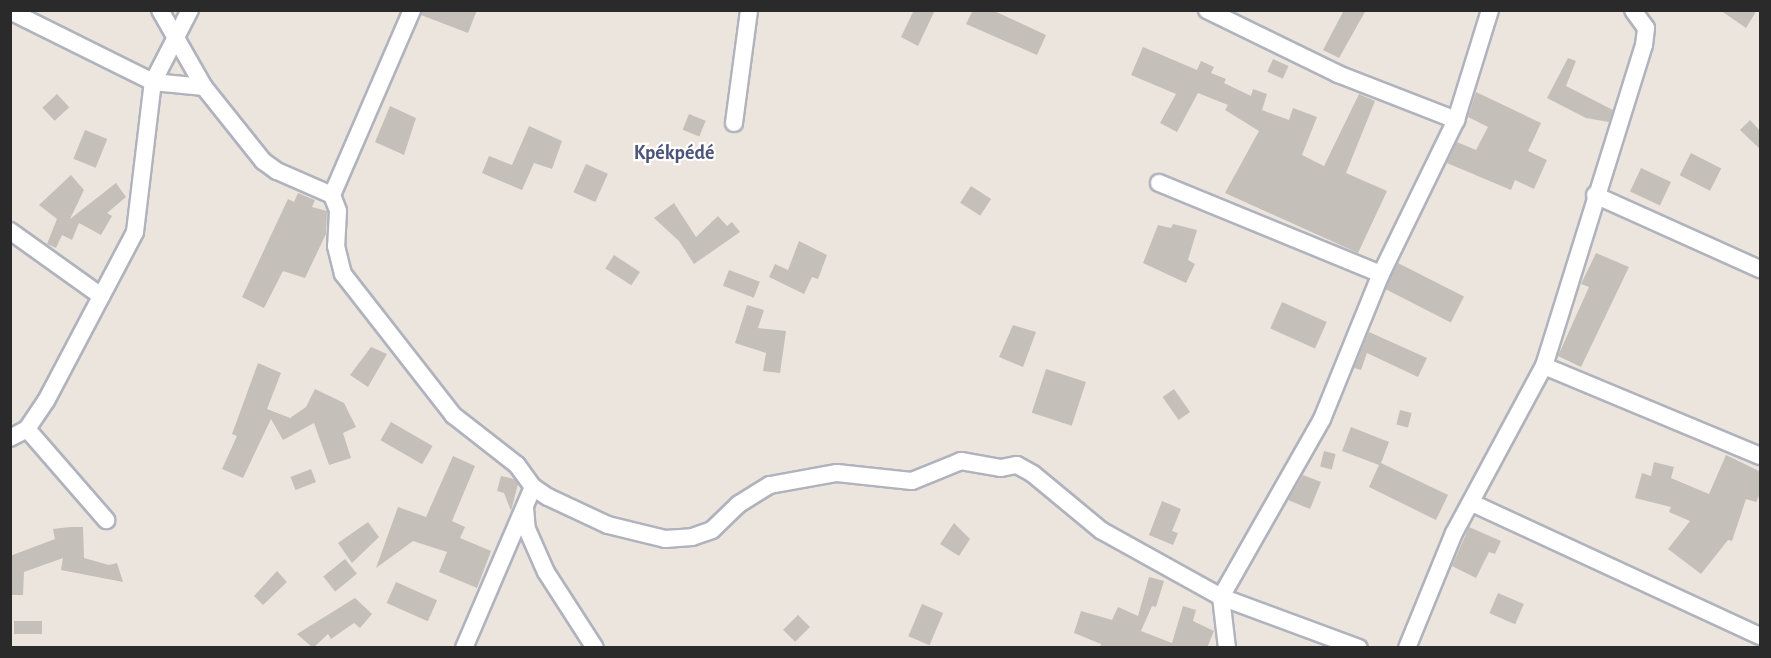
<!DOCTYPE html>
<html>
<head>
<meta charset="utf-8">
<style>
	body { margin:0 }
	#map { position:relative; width:1771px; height:658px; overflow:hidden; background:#ece5dd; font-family:"Alegreya Sans",sans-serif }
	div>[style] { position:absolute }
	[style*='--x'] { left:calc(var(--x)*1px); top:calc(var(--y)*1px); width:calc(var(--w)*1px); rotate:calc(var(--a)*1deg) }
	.building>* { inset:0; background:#c4bfb8; transform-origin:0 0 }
	.roads { filter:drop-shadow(2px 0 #b0b3be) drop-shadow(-2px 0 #b0b3be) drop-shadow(0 2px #b0b3be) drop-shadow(0 -2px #b0b3be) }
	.street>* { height:16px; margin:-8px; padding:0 8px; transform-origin:8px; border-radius:8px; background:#fff }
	span { translate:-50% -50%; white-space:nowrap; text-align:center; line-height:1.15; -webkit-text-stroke:4.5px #fff; paint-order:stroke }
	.quarter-label { font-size:20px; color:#4c547a; font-weight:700 }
	.frame { position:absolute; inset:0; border:12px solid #2a2a2a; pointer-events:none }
</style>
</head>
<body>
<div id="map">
	<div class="building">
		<div style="clip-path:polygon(422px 10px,477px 10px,468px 33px,421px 15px)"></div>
		<div style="clip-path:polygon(914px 10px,935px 10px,918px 46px,901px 37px)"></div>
		<div style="clip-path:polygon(973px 10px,992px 10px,1046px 35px,1037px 55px,966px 24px)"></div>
		<div style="clip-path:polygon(1344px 10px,1366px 10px,1339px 58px,1323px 50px)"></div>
		<div style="clip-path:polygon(1720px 10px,1757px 10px,1746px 28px)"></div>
		<div style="clip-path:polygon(1143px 47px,1197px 70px,1201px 61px,1214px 67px,1211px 73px,1226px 79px,1224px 83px,1251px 96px,1253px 89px,1267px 94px,1262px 110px,1289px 120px,1293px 108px,1317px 117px,1302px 155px,1324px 166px,1359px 94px,1375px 101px,1346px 173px,1387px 191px,1358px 253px,1225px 193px,1259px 131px,1225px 110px,1228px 105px,1198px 93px,1177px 132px,1160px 123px,1176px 94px,1131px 75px)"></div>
		<div style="clip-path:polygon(1568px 58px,1576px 61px,1566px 86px,1613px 110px,1609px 122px,1586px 118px,1547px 98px)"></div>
		<div style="left:1273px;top:59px;width:17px;height:14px;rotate:24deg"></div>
		<div style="clip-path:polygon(1476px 92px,1541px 123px,1528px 151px,1547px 160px,1534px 189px,1515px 180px,1511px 190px,1447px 163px,1457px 142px,1476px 150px,1488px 127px,1468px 117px)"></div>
		<div style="left:57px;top:94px;width:18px;height:20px;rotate:47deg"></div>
		<div style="clip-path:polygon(390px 106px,416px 118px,404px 155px,375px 142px)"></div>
		<div style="left:689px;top:114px;width:18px;height:17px;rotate:22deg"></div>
		<div style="clip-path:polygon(1750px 120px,1761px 132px,1761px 150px,1740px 130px)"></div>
		<div style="clip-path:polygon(529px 126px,562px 141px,552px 169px,534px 163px,522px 190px,482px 173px,489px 156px,512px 165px)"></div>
		<div style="left:85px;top:130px;width:24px;height:31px;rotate:22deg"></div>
		<div style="left:1691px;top:153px;width:34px;height:25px;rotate:27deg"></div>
		<div style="left:586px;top:164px;width:24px;height:31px;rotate:24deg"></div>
		<div style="left:1641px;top:168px;width:33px;height:26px;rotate:25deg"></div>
		<div style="clip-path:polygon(71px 175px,84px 190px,70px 219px,116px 183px,126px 197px,107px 213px,112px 216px,101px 235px,79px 223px,72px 240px,62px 235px,56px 248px,47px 244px,57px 219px,39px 205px)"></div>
		<div style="left:971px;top:186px;width:24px;height:20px;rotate:33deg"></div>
		<div style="clip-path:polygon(298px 193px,315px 200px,312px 207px,327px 211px,326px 234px,305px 278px,283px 271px,264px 308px,242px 297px,288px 199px,294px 202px)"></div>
		<div style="clip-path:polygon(674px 203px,696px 237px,718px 216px,727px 226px,732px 222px,740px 232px,694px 264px,679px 241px,654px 218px)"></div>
		<div style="clip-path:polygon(1173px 224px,1197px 230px,1188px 260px,1195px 264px,1186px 283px,1143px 263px,1158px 225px,1171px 228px)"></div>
		<div style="clip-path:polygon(799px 241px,827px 255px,818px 279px,812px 277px,804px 294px,769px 277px,775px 264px,788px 270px)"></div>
		<div style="clip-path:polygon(1596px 253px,1629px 267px,1581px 367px,1558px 356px,1589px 287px,1581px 284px)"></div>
		<div style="left:614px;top:255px;width:31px;height:16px;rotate:33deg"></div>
		<div style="left:1398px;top:263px;width:74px;height:29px;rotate:27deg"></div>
		<div style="left:729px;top:270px;width:33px;height:17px;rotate:21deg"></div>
		<div style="left:1282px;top:302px;width:49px;height:29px;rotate:24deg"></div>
		<div style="clip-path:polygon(747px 305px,764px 310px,758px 328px,786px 331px,780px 373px,763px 371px,766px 353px,735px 343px)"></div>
		<div style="clip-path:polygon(1013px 325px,1036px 332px,1023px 367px,999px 357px)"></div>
		<div style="clip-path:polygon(1369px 332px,1427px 358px,1418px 377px,1367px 353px,1361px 370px,1354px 368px)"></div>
		<div style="clip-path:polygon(371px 347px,387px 354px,368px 387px,350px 375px)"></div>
		<div style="clip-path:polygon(258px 363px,281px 373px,267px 409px,290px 418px,306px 407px,315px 389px,344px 403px,356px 427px,343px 433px,351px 458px,329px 465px,314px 423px,283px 440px,271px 419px,243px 478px,222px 469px,237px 436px,232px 434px)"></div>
		<div style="left:1046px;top:369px;width:42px;height:46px;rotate:18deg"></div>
		<div style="left:1174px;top:389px;width:28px;height:14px;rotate:55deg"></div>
		<div style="left:1400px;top:410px;width:12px;height:15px;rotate:14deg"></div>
		<div style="left:391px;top:422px;width:48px;height:21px;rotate:30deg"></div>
		<div style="clip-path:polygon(1351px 427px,1389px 442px,1381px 463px,1448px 495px,1436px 520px,1369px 487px,1379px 465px,1342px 451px)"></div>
		<div style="left:1324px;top:451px;width:12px;height:16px;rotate:14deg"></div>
		<div style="clip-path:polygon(1726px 455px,1761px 472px,1761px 492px,1756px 502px,1746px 499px,1732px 541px,1728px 540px,1701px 574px,1668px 549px,1690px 521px,1669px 512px,1671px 507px,1635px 498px,1642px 473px,1651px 476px,1654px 462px,1674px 467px,1671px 478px,1709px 494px)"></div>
		<div style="clip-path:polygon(453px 456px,475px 466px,452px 521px,465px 527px,460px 538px,491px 551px,477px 588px,439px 572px,447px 552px,413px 541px,376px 568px,398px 507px,426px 517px)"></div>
		<div style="left:311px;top:469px;width:14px;height:22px;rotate:69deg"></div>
		<div style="clip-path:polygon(1303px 475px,1321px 482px,1310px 509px,1288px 500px)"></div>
		<div style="clip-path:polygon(501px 476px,514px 479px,518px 484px,511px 511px,504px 493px,497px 491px)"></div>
		<div style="clip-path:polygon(1162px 501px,1181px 509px,1172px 531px,1178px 533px,1173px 545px,1149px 535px)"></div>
		<div style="clip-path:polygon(368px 522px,379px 537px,352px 563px,338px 543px)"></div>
		<div style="clip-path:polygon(954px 523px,970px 539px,959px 556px,940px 544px)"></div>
		<div style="clip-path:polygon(70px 527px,83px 527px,84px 558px,109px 565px,117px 563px,123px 582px,61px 570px,63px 558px,24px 572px,23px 595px,10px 595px,10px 556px,55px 539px,53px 529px)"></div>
		<div style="clip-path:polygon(1469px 527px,1501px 541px,1495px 554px,1489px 552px,1476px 578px,1452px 566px)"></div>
		<div style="left:345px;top:559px;width:19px;height:28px;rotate:51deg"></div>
		<div style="clip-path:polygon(277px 571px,287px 582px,263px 605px,254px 596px)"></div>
		<div style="clip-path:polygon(1149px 577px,1164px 581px,1156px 607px,1152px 606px,1141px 631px,1172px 643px,1183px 606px,1196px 610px,1193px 621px,1214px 631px,1207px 648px,1100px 648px,1101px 644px,1074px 633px,1081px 611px,1112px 620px,1118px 607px,1138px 616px)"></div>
		<div style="left:396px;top:582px;width:45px;height:23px;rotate:24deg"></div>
		<div style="left:1498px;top:593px;width:28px;height:22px;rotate:23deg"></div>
		<div style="clip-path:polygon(355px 598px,372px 614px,360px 628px,354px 623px,331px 639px,328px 634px,313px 648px,297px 634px)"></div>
		<div style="left:922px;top:604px;width:23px;height:35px;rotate:23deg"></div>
		<div style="left:798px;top:615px;width:17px;height:21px;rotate:45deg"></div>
		<div style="left:14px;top:621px;width:28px;height:13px"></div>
	</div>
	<div class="roads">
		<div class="street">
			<div style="--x:160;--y:10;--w:89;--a:60.3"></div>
			<div style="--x:204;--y:87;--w:95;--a:51.4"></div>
			<div style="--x:263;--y:161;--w:17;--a:36"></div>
			<div style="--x:277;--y:171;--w:60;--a:23.6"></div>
			<div style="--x:332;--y:195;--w:17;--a:69"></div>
			<div style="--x:338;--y:211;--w:35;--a:93"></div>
			<div style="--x:336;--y:246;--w:29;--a:76"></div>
			<div style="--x:343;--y:274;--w:179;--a:52"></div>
			<div style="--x:453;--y:415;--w:81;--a:38"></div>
			<div style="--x:517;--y:465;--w:27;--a:54"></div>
			<div style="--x:533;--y:487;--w:18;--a:34"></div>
			<div style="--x:548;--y:497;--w:66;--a:25"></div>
			<div style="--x:608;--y:525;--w:59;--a:13.8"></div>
			<div style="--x:665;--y:539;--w:27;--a:-4"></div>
			<div style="--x:692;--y:537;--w:21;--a:-19"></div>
			<div style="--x:712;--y:530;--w:37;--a:-44"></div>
			<div style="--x:739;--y:504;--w:36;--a:-32"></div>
			<div style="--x:770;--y:485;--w:68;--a:-10.2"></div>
			<div style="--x:837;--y:473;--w:75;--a:6.1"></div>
			<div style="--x:912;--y:481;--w:53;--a:-22.2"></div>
			<div style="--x:961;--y:461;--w:41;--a:9.9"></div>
			<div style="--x:1001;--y:468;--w:16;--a:-11"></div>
			<div style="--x:1017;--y:465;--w:18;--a:29"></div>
			<div style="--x:1033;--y:474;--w:89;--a:39.6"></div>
			<div style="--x:1102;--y:531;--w:136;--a:29"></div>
			<div style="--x:1221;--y:597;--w:147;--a:20.3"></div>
			<div style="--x:1207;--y:10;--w:146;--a:26"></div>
			<div style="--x:1338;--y:74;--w:127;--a:21.3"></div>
			<div style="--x:10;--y:11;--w:160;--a:26.4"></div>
			<div style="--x:153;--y:82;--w:51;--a:5.6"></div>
			<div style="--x:734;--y:123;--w:114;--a:-82.4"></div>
			<div style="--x:1159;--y:183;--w:240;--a:22.3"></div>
			<div style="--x:332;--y:195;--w:202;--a:-66.6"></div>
			<div style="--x:1595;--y:195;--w:181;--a:24.2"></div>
			<div style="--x:10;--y:231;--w:112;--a:35.5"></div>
			<div style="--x:1544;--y:366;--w:234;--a:22.6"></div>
			<div style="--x:27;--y:429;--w:121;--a:49"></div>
			<div style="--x:10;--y:438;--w:19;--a:-28"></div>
			<div style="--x:27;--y:429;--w:34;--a:-56"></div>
			<div style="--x:46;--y:401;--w:191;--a:-62.2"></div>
			<div style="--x:135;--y:232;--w:151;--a:-83.2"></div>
			<div style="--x:153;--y:82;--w:81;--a:-62.8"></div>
			<div style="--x:1472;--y:503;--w:317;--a:24.8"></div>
			<div style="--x:525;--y:508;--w:21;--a:85"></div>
			<div style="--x:527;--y:529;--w:47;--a:66.2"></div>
			<div style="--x:546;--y:572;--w:90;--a:57.2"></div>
			<div style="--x:464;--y:648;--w:175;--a:-66.8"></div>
			<div style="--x:1227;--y:648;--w:51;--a:-96.7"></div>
			<div style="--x:1221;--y:597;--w:205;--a:-60.4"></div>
			<div style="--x:1322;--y:419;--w:157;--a:-67.9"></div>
			<div style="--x:1381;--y:274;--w:171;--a:-64"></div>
			<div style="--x:1456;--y:120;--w:115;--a:-72.8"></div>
			<div style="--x:1407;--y:648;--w:124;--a:-67.8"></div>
			<div style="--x:1454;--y:533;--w:190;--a:-61.7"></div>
			<div style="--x:1544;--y:366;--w:336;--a:-72.7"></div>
			<div style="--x:1644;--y:45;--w:17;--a:-83"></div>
			<div style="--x:1646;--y:28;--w:22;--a:-126"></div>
		</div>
	</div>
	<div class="quarter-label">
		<span style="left:674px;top:153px">Kpékpédé</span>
	</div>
	<div class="frame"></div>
</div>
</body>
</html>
